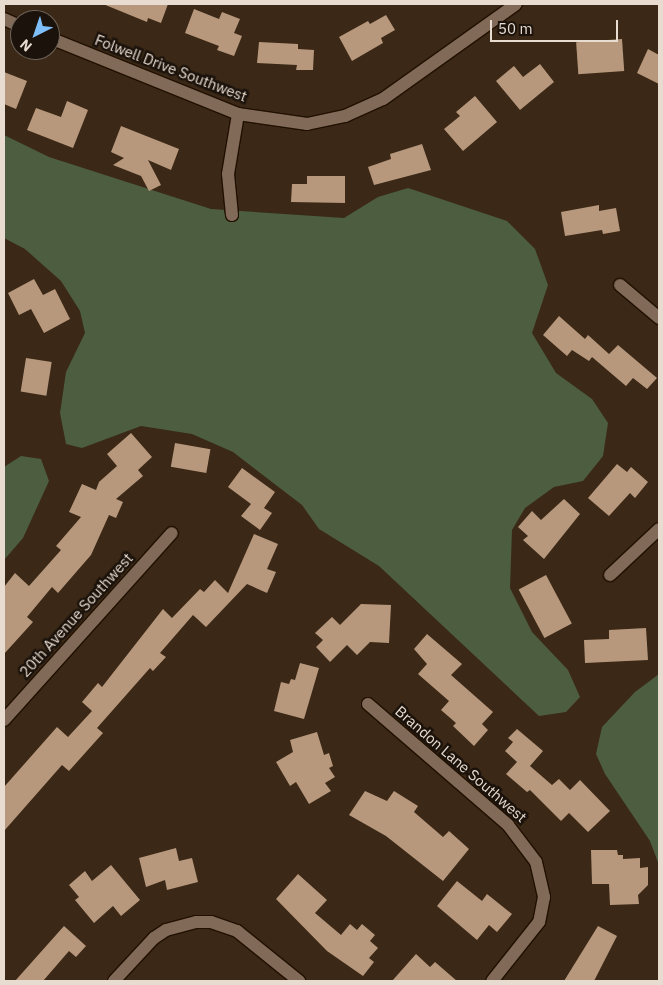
<!DOCTYPE html>
<html>
<head>
<meta charset="utf-8">
<style>
	body { margin:0 }
	#map { position:relative; width:663px; height:985px; overflow:hidden; background:#3b2816; font-family:"IBM Plex Sans",sans-serif }
	div>[style] { position:absolute }
	[style*='--x'] { left:calc(var(--x)*1px); top:calc(var(--y)*1px); width:calc(var(--w)*1px); rotate:calc(var(--a)*1deg) }
	.forest>* { inset:0; background:#4c5e3f }
	.building>* { inset:0; background:#b7987d; transform-origin:0 0 }
	.roads { filter:drop-shadow(1px 0 #211001) drop-shadow(-1px 0 #211001) drop-shadow(0 1px #211001) drop-shadow(0 -1px #211001) }
	.minor>* { height:12px; margin:-6px; padding:0 6px; transform-origin:6px; border-radius:6px; background:#816a57 }
	span { translate:-50% -50%; white-space:nowrap; text-align:center; line-height:1.15; -webkit-text-stroke:5px #1b130b; paint-order:stroke }
	.street-label { font-size:15px; color:#e8dbd0 }
	.frame { position:absolute; inset:0; border:5px solid #e8dbd0; pointer-events:none }
	.north { position:absolute; left:10px; top:10px; width:50px; height:50px; box-sizing:border-box; background:#1b130b; border:1px solid #6d635a; border-radius:50%; rotate:221deg; font-size:14px; font-weight:700; line-height:20px; text-align:center; color:#e8dbd0 }
	.north::after { content:''; display:block; margin:auto; width:18px; height:22px; background:#7ebef9; clip-path:polygon(50% 0,100% 100%,50% 72%,0 100%) }
	.scale { position:absolute; left:490px; top:20px; width:128px; height:22px; box-sizing:border-box; border:2px solid #e8dbd0; border-top:0; padding-left:6px; font-size:15px; line-height:18px; white-space:nowrap; color:#e8dbd0; -webkit-text-stroke:4px #1b130b; paint-order:stroke }
</style>
</head>
<body>
<div id="map">
	<div class="forest">
		<div style="clip-path:polygon(4px 135px,49px 157px,211px 209px,344px 218px,378px 197px,408px 188px,507px 221px,535px 249px,548px 285px,532px 333px,556px 373px,592px 399px,608px 423px,603px 456px,583px 481px,554px 487px,525px 508px,512px 530px,510px 588px,532px 632px,568px 670px,580px 697px,566px 712px,539px 716px,379px 566px,319px 529px,302px 505px,233px 452px,192px 434px,141px 426px,82px 448px,66px 444px,60px 413px,66px 372px,85px 333px,80px 311px,61px 281px,25px 249px,4px 238px)"></div>
		<div style="clip-path:polygon(21px 456px,41px 459px,49px 481px,23px 538px,4px 560px,4px 467px)"></div>
		<div style="clip-path:polygon(659px 674px,659px 865px,650px 841px,605px 774px,596px 754px,602px 727px,635px 692px)"></div>
	</div>
	<div class="building">
		<div style="clip-path:polygon(103px 4px,168px 4px,161px 23px,148px 18px,147px 22px)"></div>
		<div style="clip-path:polygon(194px 9px,219px 19px,222px 12px,240px 19px,234px 33px,242px 36px,234px 56px,217px 50px,219px 46px,185px 33px)"></div>
		<div style="clip-path:polygon(386px 15px,395px 30px,381px 38px,383px 43px,352px 61px,339px 37px,368px 21px,370px 24px)"></div>
		<div style="left:622px;top:39px;width:32px;height:46px;rotate:86deg"></div>
		<div style="clip-path:polygon(259px 42px,298px 44px,298px 49px,314px 50px,313px 70px,296px 70px,297px 65px,257px 63px)"></div>
		<div style="clip-path:polygon(648px 49px,659px 55px,659px 84px,637px 73px)"></div>
		<div style="clip-path:polygon(540px 64px,554px 82px,520px 110px,496px 81px,514px 66px,523px 77px)"></div>
		<div style="clip-path:polygon(4px 72px,27px 81px,16px 109px,4px 104px)"></div>
		<div style="clip-path:polygon(475px 96px,497px 122px,463px 151px,444px 129px,460px 116px,456px 112px)"></div>
		<div style="clip-path:polygon(67px 101px,88px 110px,73px 148px,27px 130px,36px 108px,61px 117px)"></div>
		<div style="clip-path:polygon(121px 126px,179px 149px,171px 170px,148px 160px,161px 185px,149px 191px,141px 176px,113px 165px,124px 158px,111px 152px)"></div>
		<div style="clip-path:polygon(422px 144px,431px 170px,374px 185px,368px 167px,391px 159px,390px 154px)"></div>
		<div style="clip-path:polygon(307px 176px,345px 176px,345px 203px,291px 202px,292px 184px,307px 184px)"></div>
		<div style="clip-path:polygon(599px 205px,599px 211px,616px 208px,620px 231px,603px 234px,602px 230px,565px 236px,561px 212px)"></div>
		<div style="clip-path:polygon(34px 279px,43px 295px,55px 289px,70px 319px,44px 333px,31px 309px,19px 315px,8px 293px)"></div>
		<div style="clip-path:polygon(559px 316px,585px 339px,588px 335px,609px 354px,618px 345px,657px 378px,647px 389px,633px 378px,626px 386px,592px 357px,589px 361px,572px 350px,567px 356px,543px 335px)"></div>
		<div style="left:26px;top:358px;width:26px;height:34px;rotate:9deg"></div>
		<div style="clip-path:polygon(131px 433px,152px 457px,138px 470px,143px 476px,116px 499px,123px 502px,116px 518px,109px 515px,91px 555px,58px 593px,52px 587px,27px 617px,33px 622px,4px 654px,4px 587px,15px 573px,29px 586px,61px 550px,56px 546px,81px 517px,69px 512px,82px 484px,96px 490px,99px 482px,117px 466px,107px 454px)"></div>
		<div style="left:175px;top:443px;width:36px;height:24px;rotate:10deg"></div>
		<div style="clip-path:polygon(617px 464px,627px 472px,631px 467px,648px 482px,635px 498px,630px 493px,609px 516px,588px 498px)"></div>
		<div style="clip-path:polygon(242px 468px,275px 492px,264px 508px,272px 513px,260px 530px,241px 516px,251px 504px,228px 487px)"></div>
		<div style="clip-path:polygon(564px 499px,580px 514px,544px 559px,523px 540px,528px 536px,518px 527px,532px 511px,541px 520px)"></div>
		<div style="clip-path:polygon(254px 534px,278px 544px,267px 569px,276px 572px,267px 593px,247px 584px,206px 627px,193px 615px,160px 653px,166px 657px,153px 671px,150px 668px,97px 728px,103px 733px,69px 771px,62px 765px,4px 831px,4px 787px,57px 727px,68px 737px,92px 711px,82px 702px,98px 683px,102px 687px,163px 609px,172px 618px,200px 589px,204px 592px,215px 580px,228px 593px)"></div>
		<div style="left:546px;top:575px;width:55px;height:31px;rotate:62deg"></div>
		<div style="clip-path:polygon(361px 604px,391px 605px,389px 643px,370px 642px,357px 655px,347px 645px,330px 662px,316px 647px,323px 640px,315px 633px,332px 617px,340px 625px)"></div>
		<div style="clip-path:polygon(646px 628px,648px 660px,585px 663px,584px 640px,609px 639px,609px 630px)"></div>
		<div style="clip-path:polygon(427px 634px,462px 664px,451px 675px,493px 712px,482px 724px,488px 730px,474px 746px,453px 726px,456px 723px,441px 710px,449px 701px,418px 674px,427px 664px,414px 649px)"></div>
		<div style="clip-path:polygon(300px 663px,319px 668px,304px 719px,274px 711px,281px 682px,289px 684px,291px 679px,295px 680px)"></div>
		<div style="clip-path:polygon(517px 729px,543px 751px,530px 766px,552px 785px,559px 779px,570px 790px,580px 780px,610px 811px,588px 832px,569px 813px,561px 821px,530px 790px,527px 792px,506px 774px,517px 762px,505px 751px,513px 742px,508px 738px)"></div>
		<div style="clip-path:polygon(317px 732px,324px 755px,329px 753px,333px 766px,329px 768px,335px 777px,325px 783px,331px 791px,309px 804px,296px 782px,290px 786px,276px 762px,293px 752px,290px 740px)"></div>
		<div style="clip-path:polygon(365px 791px,387px 801px,394px 791px,418px 806px,414px 812px,443px 837px,449px 831px,469px 849px,443px 881px,386px 836px,349px 815px)"></div>
		<div style="clip-path:polygon(176px 848px,179px 861px,192px 858px,198px 882px,167px 890px,165px 880px,146px 887px,139px 858px)"></div>
		<div style="clip-path:polygon(591px 850px,617px 850px,618px 855px,623px 855px,623px 859px,640px 858px,640px 868px,648px 867px,648px 885px,638px 895px,639px 904px,610px 905px,609px 884px,592px 884px)"></div>
		<div style="clip-path:polygon(111px 865px,140px 900px,121px 916px,113px 906px,94px 923px,75px 900px,79px 897px,69px 885px,85px 871px,92px 881px)"></div>
		<div style="clip-path:polygon(298px 874px,327px 900px,315px 913px,341px 935px,350px 924px,357px 930px,362px 924px,375px 935px,370px 941px,378px 948px,369px 958px,374px 962px,363px 976px,327px 951px,276px 899px)"></div>
		<div style="clip-path:polygon(457px 881px,482px 901px,487px 894px,512px 914px,497px 932px,489px 925px,477px 940px,437px 906px)"></div>
		<div style="clip-path:polygon(64px 926px,86px 946px,76px 957px,69px 951px,43px 981px,15px 981px)"></div>
		<div style="clip-path:polygon(598px 926px,617px 936px,594px 981px,564px 981px)"></div>
		<div style="clip-path:polygon(416px 954px,430px 967px,435px 962px,457px 981px,392px 981px)"></div>
	</div>
	<div class="roads">
		<div class="minor">
			<div style="--x:4;--y:19;--w:17;--a:24"></div>
			<div style="--x:50;--y:38;--w:203;--a:22"></div>
			<div style="--x:238;--y:114;--w:70;--a:8.2"></div>
			<div style="--x:307;--y:124;--w:39;--a:-12"></div>
			<div style="--x:345;--y:116;--w:42;--a:-24.1"></div>
			<div style="--x:383;--y:99;--w:163;--a:-35.5"></div>
			<div style="--x:232;--y:215;--w:41;--a:-95.6"></div>
			<div style="--x:228;--y:174;--w:61;--a:-80.5"></div>
			<div style="--x:620;--y:285;--w:51;--a:40.2"></div>
			<div style="--x:610;--y:575;--w:67;--a:-43.2"></div>
			<div style="--x:368;--y:704;--w:185;--a:40.8"></div>
			<div style="--x:508;--y:825;--w:46;--a:52.9"></div>
			<div style="--x:536;--y:862;--w:36;--a:77"></div>
			<div style="--x:544;--y:897;--w:25;--a:101"></div>
			<div style="--x:539;--y:922;--w:75;--a:128.5"></div>
			<div style="--x:4;--y:720;--w:251;--a:-48.1"></div>
			<div style="--x:114;--y:981;--w:59;--a:-47.1"></div>
			<div style="--x:154;--y:938;--w:14;--a:-34"></div>
			<div style="--x:166;--y:930;--w:31;--a:-15"></div>
			<div style="--x:196;--y:922;--w:15;--a:0"></div>
			<div style="--x:211;--y:922;--w:28;--a:19"></div>
			<div style="--x:237;--y:931;--w:80;--a:38.9"></div>
		</div>
	</div>
	<div class="street-label">
		<span style="left:171px;top:68px;rotate:21deg">Folwell Drive Southwest</span>
		<span style="left:76px;top:615px;rotate:-48deg">20th Avenue Southwest</span>
		<span style="left:461px;top:764px;rotate:41deg">Brandon Lane Southwest</span>
	</div>
	<div class="frame"></div>
	<div class="north">N</div>
	<div class="scale">50 m</div>
</div>
</body>
</html>
